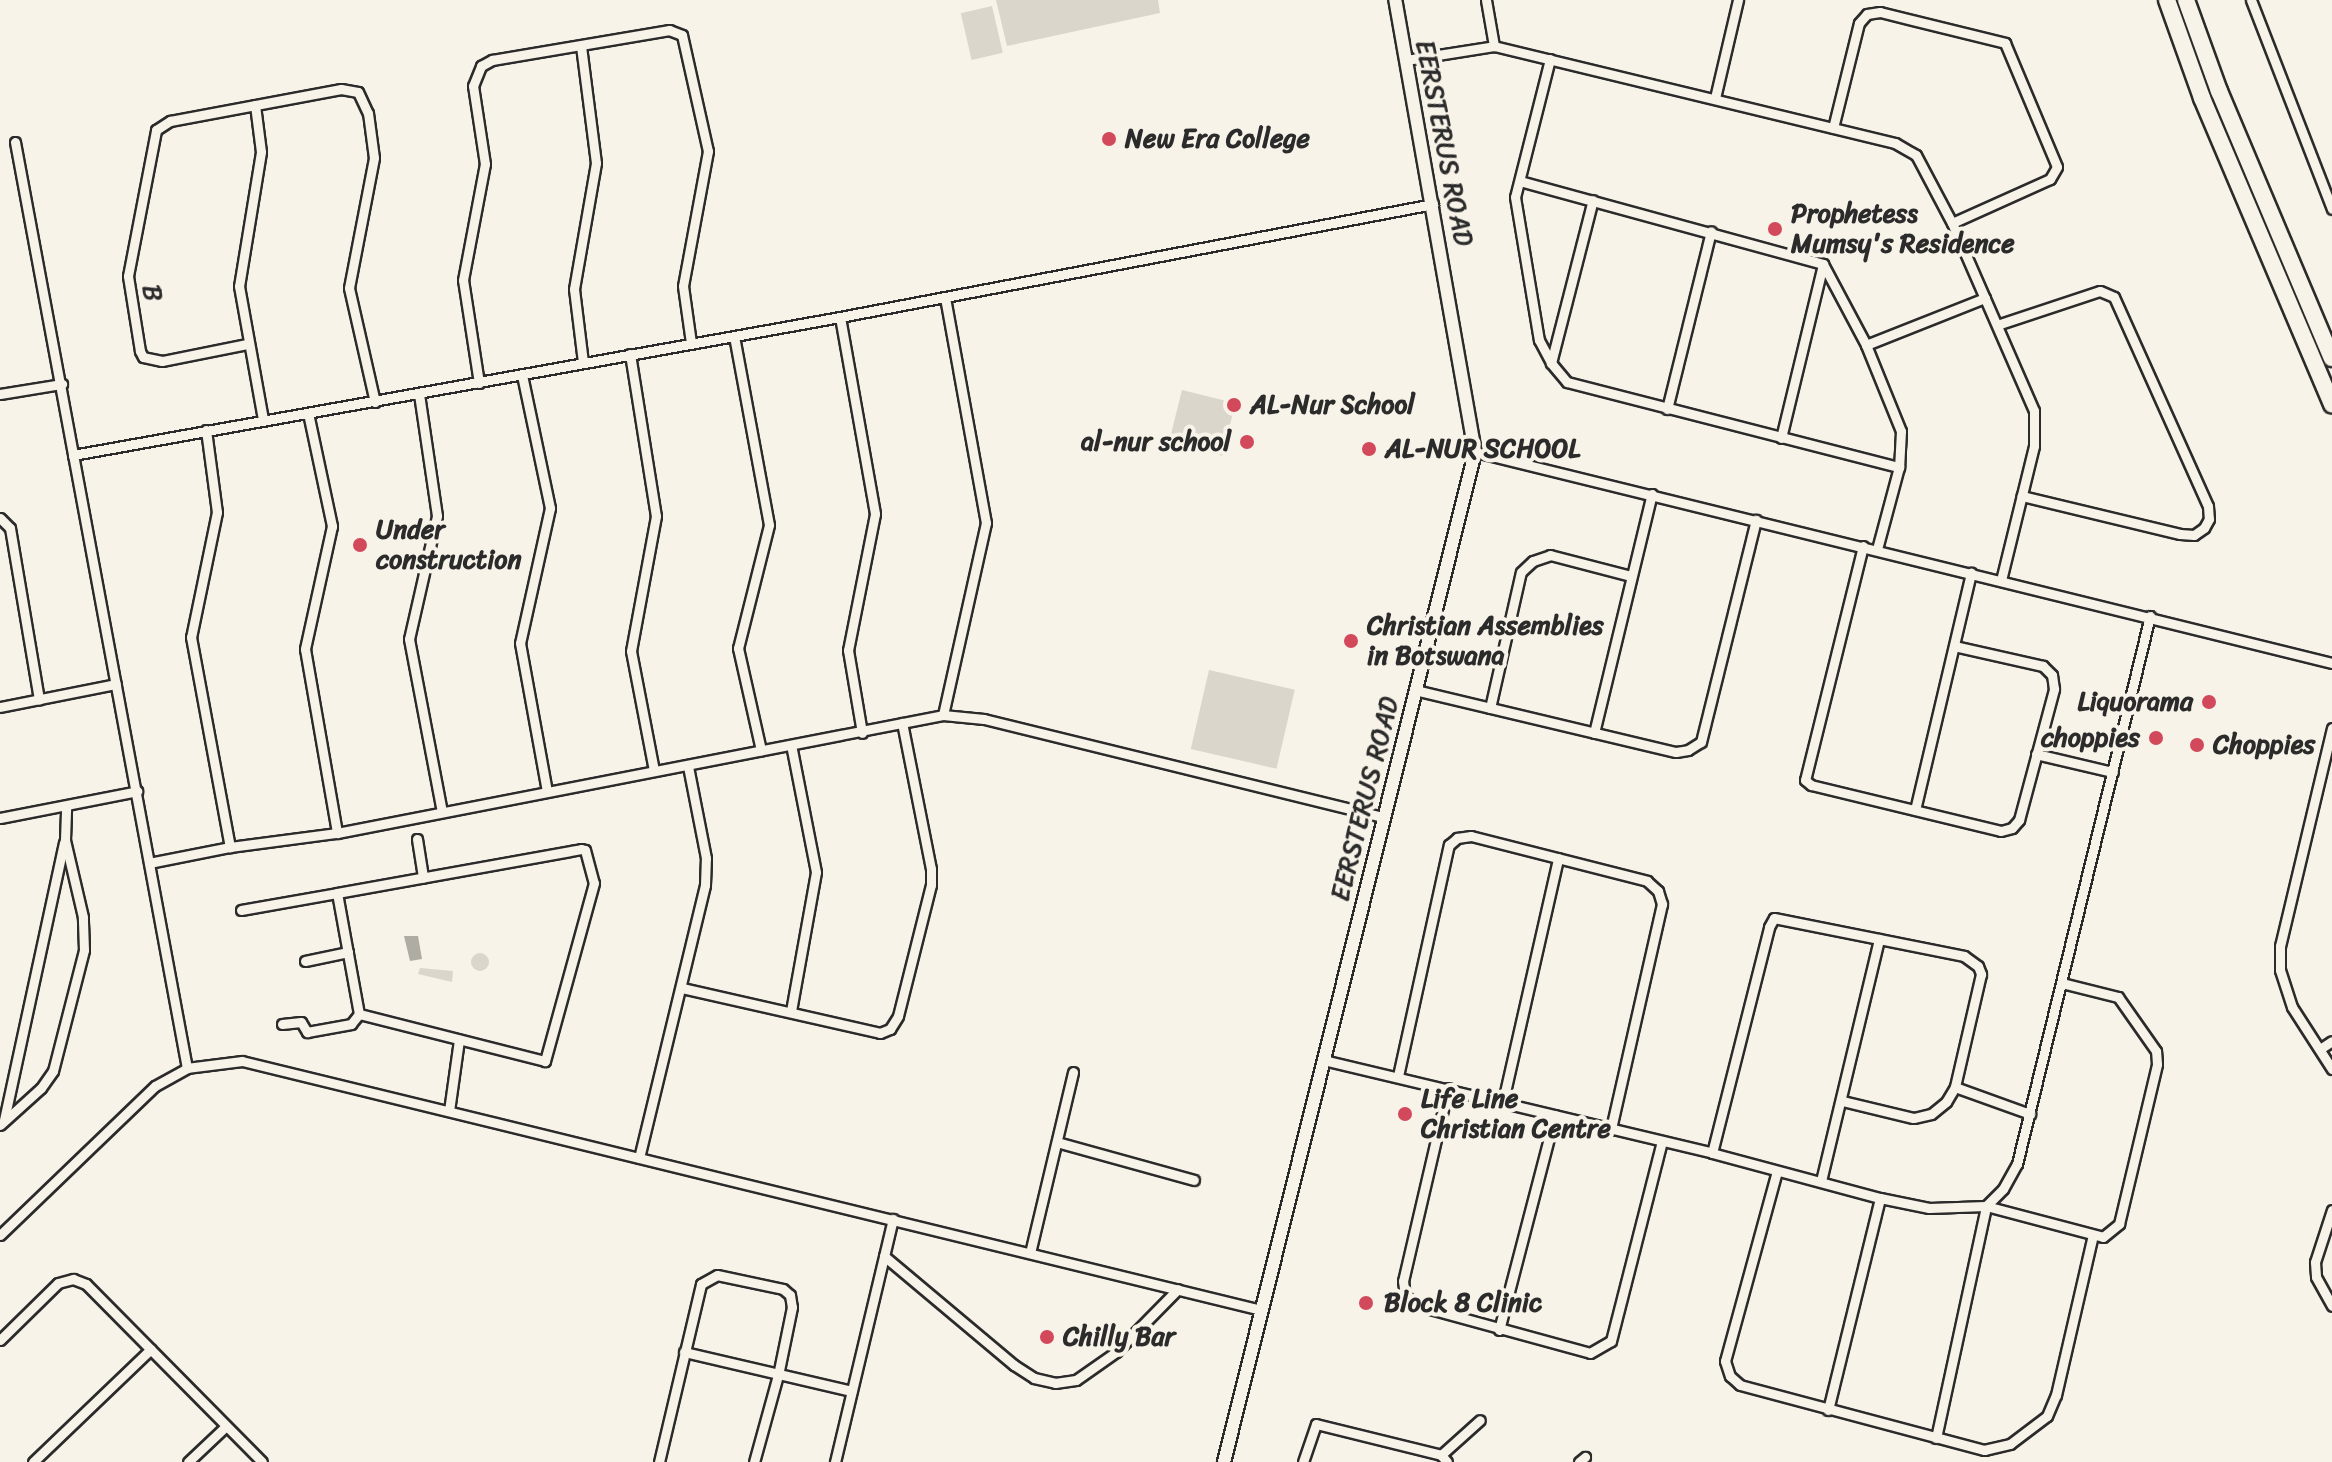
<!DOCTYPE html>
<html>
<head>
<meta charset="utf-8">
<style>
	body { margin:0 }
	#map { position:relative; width:2332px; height:1462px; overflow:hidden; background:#f7f3e8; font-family:Sriracha,sans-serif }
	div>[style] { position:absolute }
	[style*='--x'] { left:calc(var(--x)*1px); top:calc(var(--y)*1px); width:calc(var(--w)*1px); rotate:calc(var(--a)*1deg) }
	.green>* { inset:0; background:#dad6cc; transform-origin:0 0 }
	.round { border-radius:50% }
	.water>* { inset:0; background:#afaca4 }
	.roads { filter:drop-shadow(2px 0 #2b2b2b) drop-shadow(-2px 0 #2b2b2b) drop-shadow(0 2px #2b2b2b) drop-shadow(0 -2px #2b2b2b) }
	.street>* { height:9px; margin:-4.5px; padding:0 4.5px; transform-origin:4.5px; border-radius:4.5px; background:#f7f3e8 }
	.secondary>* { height:12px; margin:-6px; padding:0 6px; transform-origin:6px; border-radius:6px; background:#f7f3e8 }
	.highway>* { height:16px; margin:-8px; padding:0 8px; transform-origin:8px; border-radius:8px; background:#f7f3e8 }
	.dots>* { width:22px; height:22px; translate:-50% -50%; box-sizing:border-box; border:4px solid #f7f3e8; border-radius:50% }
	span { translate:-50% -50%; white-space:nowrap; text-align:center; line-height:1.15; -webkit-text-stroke:8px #f7f3e8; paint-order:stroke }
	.poi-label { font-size:26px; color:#2b2b2b; font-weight:700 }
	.left { translate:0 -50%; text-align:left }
	.right { translate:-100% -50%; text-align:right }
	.street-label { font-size:26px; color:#2b2b2b }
</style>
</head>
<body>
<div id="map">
	<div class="green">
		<div style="clip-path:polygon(996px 0,1158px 0,1160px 13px,1007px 46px)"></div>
		<div style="left:992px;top:6px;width:48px;height:32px;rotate:77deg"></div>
		<div style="left:1182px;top:390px;width:55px;height:54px;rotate:14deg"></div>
		<div style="left:1209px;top:670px;width:88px;height:81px;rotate:13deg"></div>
		<div class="round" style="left:471px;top:953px;width:18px;height:18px"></div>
		<div style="clip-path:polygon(420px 968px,453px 971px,452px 982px,418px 974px)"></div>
	</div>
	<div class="water">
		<div style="clip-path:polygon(404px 936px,418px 936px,422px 959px,410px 961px)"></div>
	</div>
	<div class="roads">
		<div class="street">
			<div style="--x:1486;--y:0;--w:47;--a:80.1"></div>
			<div style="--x:2251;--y:0;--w:224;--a:68.8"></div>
			<div style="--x:581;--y:46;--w:118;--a:82.7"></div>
			<div style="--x:596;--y:163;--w:128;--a:99.9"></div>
			<div style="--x:574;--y:289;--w:74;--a:83"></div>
			<div style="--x:1550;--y:59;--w:142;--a:104.2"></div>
			<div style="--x:1515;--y:197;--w:145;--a:80.5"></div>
			<div style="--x:1539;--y:340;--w:26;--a:62"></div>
			<div style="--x:1551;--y:363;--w:25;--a:50"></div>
			<div style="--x:1567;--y:382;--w:343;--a:14.4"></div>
			<div style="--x:1406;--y:60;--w:89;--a:-9"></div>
			<div style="--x:1494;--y:46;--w:413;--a:13.6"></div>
			<div style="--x:1895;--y:143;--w:24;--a:30"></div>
			<div style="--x:1916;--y:155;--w:77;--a:62.1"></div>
			<div style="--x:1952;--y:223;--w:205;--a:66.4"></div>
			<div style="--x:2034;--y:411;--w:35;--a:90"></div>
			<div style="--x:2034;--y:446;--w:138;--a:103.8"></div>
			<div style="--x:1715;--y:98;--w:101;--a:-76.8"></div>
			<div style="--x:255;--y:105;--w:47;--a:82.7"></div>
			<div style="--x:261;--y:152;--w:136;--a:99.3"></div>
			<div style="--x:239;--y:286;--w:136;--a:79.8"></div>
			<div style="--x:1833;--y:128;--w:108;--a:-76.1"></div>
			<div style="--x:1859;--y:23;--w:12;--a:-48"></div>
			<div style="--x:1867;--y:14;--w:13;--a:-9"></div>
			<div style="--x:1880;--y:12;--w:129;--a:13.9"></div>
			<div style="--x:2005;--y:43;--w:134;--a:67.2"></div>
			<div style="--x:2057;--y:167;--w:14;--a:120"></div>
			<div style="--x:2050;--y:179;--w:107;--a:155.8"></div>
			<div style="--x:15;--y:142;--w:942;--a:79.48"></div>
			<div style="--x:1520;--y:181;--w:314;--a:15.3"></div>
			<div style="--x:1823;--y:264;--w:92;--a:62"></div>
			<div style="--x:1866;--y:345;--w:93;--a:67.9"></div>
			<div style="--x:1901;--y:431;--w:36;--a:93"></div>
			<div style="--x:1899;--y:467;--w:85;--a:105"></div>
			<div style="--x:840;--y:317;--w:200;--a:79.9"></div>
			<div style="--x:875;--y:514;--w:139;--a:101.2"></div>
			<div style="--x:848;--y:650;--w:84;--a:80.4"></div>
			<div style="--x:1997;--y:325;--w:108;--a:-18.3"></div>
			<div style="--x:2100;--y:291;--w:15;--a:23"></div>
			<div style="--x:2114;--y:297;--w:229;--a:65.8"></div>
			<div style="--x:2208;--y:506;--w:13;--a:86"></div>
			<div style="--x:2209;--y:519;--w:10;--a:119"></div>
			<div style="--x:2204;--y:528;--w:12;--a:145"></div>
			<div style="--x:2194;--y:535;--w:14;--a:-176"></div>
			<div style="--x:2180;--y:534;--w:163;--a:-166.5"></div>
			<div style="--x:734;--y:336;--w:192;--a:79.5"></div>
			<div style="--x:769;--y:525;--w:127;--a:104.1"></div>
			<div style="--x:738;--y:648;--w:105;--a:77.3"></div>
			<div style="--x:247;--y:344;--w:87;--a:168.7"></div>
			<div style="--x:162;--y:361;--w:19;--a:-168"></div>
			<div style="--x:143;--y:357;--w:7;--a:-117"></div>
			<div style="--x:140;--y:351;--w:76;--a:-99.1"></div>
			<div style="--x:128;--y:276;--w:149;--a:-79.1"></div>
			<div style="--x:156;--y:130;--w:17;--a:-33"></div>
			<div style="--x:170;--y:121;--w:174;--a:-10.6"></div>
			<div style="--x:341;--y:89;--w:17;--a:10"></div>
			<div style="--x:358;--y:92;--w:23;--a:65"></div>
			<div style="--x:368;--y:113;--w:45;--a:82.4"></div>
			<div style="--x:374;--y:158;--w:132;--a:100.9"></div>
			<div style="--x:349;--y:288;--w:117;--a:77.2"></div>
			<div style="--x:1866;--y:345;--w:128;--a:-21.6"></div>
			<div style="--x:630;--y:354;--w:164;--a:80.9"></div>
			<div style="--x:656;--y:516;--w:137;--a:100.5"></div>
			<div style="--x:631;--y:651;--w:121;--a:79.1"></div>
			<div style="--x:1551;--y:363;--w:168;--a:-75.6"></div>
			<div style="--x:522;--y:375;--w:136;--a:78.1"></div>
			<div style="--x:550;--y:508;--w:138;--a:102.5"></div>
			<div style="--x:520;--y:643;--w:151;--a:79.7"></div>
			<div style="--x:479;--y:383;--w:104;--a:-98.8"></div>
			<div style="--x:463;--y:280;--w:118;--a:-79.3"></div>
			<div style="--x:485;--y:164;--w:79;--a:-98.7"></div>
			<div style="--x:473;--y:86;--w:22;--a:-68"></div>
			<div style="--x:481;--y:66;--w:13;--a:-29"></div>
			<div style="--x:492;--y:60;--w:180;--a:-9.6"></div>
			<div style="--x:669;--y:30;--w:14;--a:21"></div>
			<div style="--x:682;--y:35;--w:119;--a:77.4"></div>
			<div style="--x:708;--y:151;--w:137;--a:100.5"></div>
			<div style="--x:683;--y:286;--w:58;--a:82"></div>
			<div style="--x:0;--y:394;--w:63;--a:-9.2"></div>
			<div style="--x:419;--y:394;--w:123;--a:81.6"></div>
			<div style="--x:437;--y:516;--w:126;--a:102.8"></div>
			<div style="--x:409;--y:639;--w:176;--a:79.2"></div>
			<div style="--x:1667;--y:409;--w:183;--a:-76.1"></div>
			<div style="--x:308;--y:413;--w:116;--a:78"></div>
			<div style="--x:332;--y:526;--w:126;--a:102.4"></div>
			<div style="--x:305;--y:649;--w:187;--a:80.1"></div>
			<div style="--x:206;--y:430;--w:83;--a:82.4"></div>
			<div style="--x:217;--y:512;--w:128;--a:101.7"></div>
			<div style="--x:191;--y:637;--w:214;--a:79.5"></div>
			<div style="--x:1781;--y:438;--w:179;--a:-76.4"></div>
			<div style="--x:1475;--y:452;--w:883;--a:13.83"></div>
			<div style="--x:73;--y:455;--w:779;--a:-10.2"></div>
			<div style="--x:840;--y:317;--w:604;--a:-10.79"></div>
			<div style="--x:0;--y:518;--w:14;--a:45"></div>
			<div style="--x:10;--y:528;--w:174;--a:80.4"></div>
			<div style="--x:1863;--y:546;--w:241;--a:103.9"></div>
			<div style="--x:1805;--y:780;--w:8;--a:40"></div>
			<div style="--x:1811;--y:785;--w:195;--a:13.6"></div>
			<div style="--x:2001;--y:831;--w:11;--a:-15"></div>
			<div style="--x:2012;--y:828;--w:11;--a:-49"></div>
			<div style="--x:2019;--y:820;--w:136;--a:-75"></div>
			<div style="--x:2054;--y:689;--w:14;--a:-98"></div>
			<div style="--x:2052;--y:675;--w:13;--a:-135"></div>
			<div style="--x:2043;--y:666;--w:91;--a:-167.3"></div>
			<div style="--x:1415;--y:690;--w:268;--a:13.4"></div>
			<div style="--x:1676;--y:752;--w:12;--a:-9"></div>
			<div style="--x:1688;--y:750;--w:15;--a:-32"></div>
			<div style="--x:1701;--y:742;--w:229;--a:-76.1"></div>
			<div style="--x:0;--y:707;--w:118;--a:-11.2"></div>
			<div style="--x:1490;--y:708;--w:139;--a:-77.2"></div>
			<div style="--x:1521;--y:572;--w:16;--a:-43"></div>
			<div style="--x:1533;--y:561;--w:18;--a:-19"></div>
			<div style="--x:1550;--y:555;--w:84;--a:14.5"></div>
			<div style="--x:943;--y:715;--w:197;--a:-77.4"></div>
			<div style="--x:986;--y:523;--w:229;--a:-100.3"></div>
			<div style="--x:2332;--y:728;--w:224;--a:103.4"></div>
			<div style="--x:2280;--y:946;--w:24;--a:90"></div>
			<div style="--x:2280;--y:970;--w:39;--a:72"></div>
			<div style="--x:2292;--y:1007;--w:74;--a:57.2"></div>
			<div style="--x:1594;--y:733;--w:246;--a:-76.4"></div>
			<div style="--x:2036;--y:754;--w:79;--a:13.2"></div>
			<div style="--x:1915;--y:810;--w:244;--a:-76.7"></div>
			<div style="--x:0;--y:818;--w:140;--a:-11.1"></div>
			<div style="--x:417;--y:839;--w:39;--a:81"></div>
			<div style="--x:581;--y:849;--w:4;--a:14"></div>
			<div style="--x:585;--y:850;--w:34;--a:75"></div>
			<div style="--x:594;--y:883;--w:185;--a:105.4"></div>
			<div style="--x:545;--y:1061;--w:192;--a:-165.8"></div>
			<div style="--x:359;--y:1014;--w:123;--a:-100.3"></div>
			<div style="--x:337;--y:893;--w:248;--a:-10.2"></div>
			<div style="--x:149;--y:863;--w:83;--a:-11.2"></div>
			<div style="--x:230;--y:847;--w:108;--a:-7.5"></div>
			<div style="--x:337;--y:833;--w:617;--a:-11.02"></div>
			<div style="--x:943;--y:715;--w:41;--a:5.6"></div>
			<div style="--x:984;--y:719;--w:412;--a:13.8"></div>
			<div style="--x:241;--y:910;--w:97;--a:-10"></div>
			<div style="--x:305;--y:961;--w:44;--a:-11.8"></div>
			<div style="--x:682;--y:988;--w:203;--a:12.8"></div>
			<div style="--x:880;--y:1033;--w:11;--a:-22"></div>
			<div style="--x:890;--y:1029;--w:15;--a:-58"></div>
			<div style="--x:898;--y:1016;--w:135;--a:-75.9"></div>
			<div style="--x:931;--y:885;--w:16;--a:-90"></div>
			<div style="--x:931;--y:869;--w:149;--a:-101.2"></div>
			<div style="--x:791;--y:1011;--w:141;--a:-79.8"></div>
			<div style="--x:816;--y:872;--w:129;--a:-101.1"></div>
			<div style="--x:282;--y:1024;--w:19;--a:-6"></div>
			<div style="--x:301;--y:1022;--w:12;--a:59"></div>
			<div style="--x:307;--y:1032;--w:45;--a:-10.3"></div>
			<div style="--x:351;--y:1024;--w:13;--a:-51"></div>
			<div style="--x:2320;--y:1049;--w:14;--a:-34"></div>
			<div style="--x:1323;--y:1060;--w:400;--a:13.4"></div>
			<div style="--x:1712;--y:1153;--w:174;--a:15"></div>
			<div style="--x:1880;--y:1198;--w:50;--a:11.5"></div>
			<div style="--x:1929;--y:1208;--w:57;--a:-2"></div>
			<div style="--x:1986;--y:1206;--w:24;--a:-45"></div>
			<div style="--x:2003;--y:1189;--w:29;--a:-61"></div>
			<div style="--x:2017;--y:1164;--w:564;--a:-76.36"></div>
			<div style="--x:1398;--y:1076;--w:237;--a:-77.6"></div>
			<div style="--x:1449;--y:845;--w:11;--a:-41"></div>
			<div style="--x:1457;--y:838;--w:14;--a:-8"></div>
			<div style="--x:1471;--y:836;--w:182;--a:14.3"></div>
			<div style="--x:1647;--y:881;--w:15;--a:42"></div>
			<div style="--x:1658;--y:891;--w:14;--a:73"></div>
			<div style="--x:1662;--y:904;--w:231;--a:102.8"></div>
			<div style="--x:1955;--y:1087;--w:80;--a:19.8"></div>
			<div style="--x:1448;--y:1088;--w:198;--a:103.1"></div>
			<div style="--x:1403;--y:1281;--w:14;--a:82"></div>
			<div style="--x:1405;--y:1295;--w:14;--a:45"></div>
			<div style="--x:1415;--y:1305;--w:181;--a:15.3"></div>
			<div style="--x:1590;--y:1353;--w:24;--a:-30"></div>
			<div style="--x:1611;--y:1341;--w:206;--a:-75.7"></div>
			<div style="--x:1503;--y:1101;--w:249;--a:-77.2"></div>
			<div style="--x:449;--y:1111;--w:72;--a:-82"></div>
			<div style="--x:4;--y:1120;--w:284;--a:-77.8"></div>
			<div style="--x:0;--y:1125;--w:55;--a:-42.1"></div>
			<div style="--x:41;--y:1088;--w:21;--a:-55"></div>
			<div style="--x:53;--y:1071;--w:125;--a:-75.6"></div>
			<div style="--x:84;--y:950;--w:33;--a:-92"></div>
			<div style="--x:83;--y:917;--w:79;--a:-103.2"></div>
			<div style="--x:65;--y:840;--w:33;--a:-88"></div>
			<div style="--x:1057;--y:1142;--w:142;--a:15.5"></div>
			<div style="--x:1712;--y:1153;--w:233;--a:-75.8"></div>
			<div style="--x:1769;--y:927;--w:10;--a:-61"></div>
			<div style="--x:1774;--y:918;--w:194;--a:11.3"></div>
			<div style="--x:1964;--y:956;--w:17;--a:36"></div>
			<div style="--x:1978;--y:966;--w:9;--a:69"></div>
			<div style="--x:1981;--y:974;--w:116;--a:103"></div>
			<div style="--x:1955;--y:1087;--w:17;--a:121"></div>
			<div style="--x:1946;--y:1102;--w:19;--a:141"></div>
			<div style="--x:1931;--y:1114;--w:18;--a:167"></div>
			<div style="--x:1913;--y:1118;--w:73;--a:-166.5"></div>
			<div style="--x:639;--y:1158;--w:281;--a:-76.4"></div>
			<div style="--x:705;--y:885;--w:27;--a:-88"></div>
			<div style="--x:706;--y:858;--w:94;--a:-101.1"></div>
			<div style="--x:1777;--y:1171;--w:197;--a:105.3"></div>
			<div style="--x:1725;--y:1361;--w:16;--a:72"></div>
			<div style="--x:1730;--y:1376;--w:13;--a:42"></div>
			<div style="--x:1740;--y:1385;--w:253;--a:14.9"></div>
			<div style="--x:1984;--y:1450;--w:27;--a:-13"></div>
			<div style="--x:2010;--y:1444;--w:46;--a:-37.1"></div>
			<div style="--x:2047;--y:1416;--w:23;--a:-67"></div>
			<div style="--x:2056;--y:1395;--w:164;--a:-77"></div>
			<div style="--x:1821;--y:1181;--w:249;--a:-76.5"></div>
			<div style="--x:2332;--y:1210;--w:55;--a:108.1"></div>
			<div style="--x:2315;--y:1262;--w:15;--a:86"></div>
			<div style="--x:2316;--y:1277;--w:33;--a:61"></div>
			<div style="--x:0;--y:1235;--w:215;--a:-43.9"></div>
			<div style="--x:155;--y:1086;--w:37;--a:-29"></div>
			<div style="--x:187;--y:1068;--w:55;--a:-7.3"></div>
			<div style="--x:242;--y:1061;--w:1049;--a:13.73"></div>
			<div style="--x:1030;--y:1253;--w:186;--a:-76.6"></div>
			<div style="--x:884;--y:1256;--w:170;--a:40"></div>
			<div style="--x:1014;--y:1365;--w:24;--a:33"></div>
			<div style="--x:1034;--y:1378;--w:22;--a:13"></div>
			<div style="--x:1055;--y:1383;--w:21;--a:-8"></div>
			<div style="--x:1076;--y:1380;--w:49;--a:-35"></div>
			<div style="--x:1116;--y:1352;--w:88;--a:-45.5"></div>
			<div style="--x:1499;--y:1330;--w:222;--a:-75.4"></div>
			<div style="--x:0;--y:1340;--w:81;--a:-44.5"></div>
			<div style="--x:58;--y:1283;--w:16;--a:-15"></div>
			<div style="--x:73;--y:1279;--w:14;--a:21"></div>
			<div style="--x:86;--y:1284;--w:250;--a:45.3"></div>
			<div style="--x:684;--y:1352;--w:172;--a:13.1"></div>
			<div style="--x:1828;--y:1410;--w:218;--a:-76.2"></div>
			<div style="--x:1936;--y:1438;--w:237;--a:-77.8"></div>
			<div style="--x:1986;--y:1206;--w:121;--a:14.8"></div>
			<div style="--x:2103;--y:1237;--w:21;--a:-39"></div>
			<div style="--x:2119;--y:1224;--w:164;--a:-76.6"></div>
			<div style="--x:2157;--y:1064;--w:13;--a:-94"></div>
			<div style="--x:2156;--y:1051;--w:66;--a:-125.1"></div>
			<div style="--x:2118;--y:997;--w:58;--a:-166"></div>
			<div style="--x:1441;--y:1455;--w:52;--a:-41.9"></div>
			<div style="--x:33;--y:1462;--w:163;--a:-43.8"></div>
			<div style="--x:188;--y:1462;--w:51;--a:-43.4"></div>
			<div style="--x:659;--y:1462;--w:183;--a:-76.7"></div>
			<div style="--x:701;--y:1284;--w:18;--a:-29"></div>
			<div style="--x:717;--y:1275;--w:67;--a:12"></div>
			<div style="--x:783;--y:1289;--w:9;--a:41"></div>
			<div style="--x:790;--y:1295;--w:12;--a:81"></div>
			<div style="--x:792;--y:1307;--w:69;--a:101.6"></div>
			<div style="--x:778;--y:1375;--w:90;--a:105.4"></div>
			<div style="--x:835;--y:1462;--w:250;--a:-76.6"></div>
			<div style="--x:1303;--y:1462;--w:40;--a:-71.1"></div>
			<div style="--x:1316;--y:1424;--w:129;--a:13.9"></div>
			<div style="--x:1441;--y:1455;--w:9;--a:49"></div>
			<div style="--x:1579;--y:1462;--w:8;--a:-40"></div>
		</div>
		<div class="secondary">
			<div style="--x:1224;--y:1462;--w:1041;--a:-76.04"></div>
			<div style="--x:1475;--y:452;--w:459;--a:-100"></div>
		</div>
		<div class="highway">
			<div style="--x:2167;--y:0;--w:104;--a:70.3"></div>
			<div style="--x:2202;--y:98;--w:333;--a:67"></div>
			<div style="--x:2186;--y:0;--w:97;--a:70.1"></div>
			<div style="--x:2219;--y:91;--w:290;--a:67.1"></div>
		</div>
	</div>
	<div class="dots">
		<div style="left:1109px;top:139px;background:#d1495b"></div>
		<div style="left:1775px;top:229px;background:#d1495b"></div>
		<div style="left:1234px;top:405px;background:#d1495b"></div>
		<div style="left:1247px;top:442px;background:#d1495b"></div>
		<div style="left:1369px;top:449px;background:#d1495b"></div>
		<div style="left:360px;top:545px;background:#d1495b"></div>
		<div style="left:1351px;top:641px;background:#d1495b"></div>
		<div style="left:2209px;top:702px;background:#d1495b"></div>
		<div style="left:2156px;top:738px;background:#d1495b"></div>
		<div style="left:2197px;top:745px;background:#d1495b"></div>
		<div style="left:1405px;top:1114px;background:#d1495b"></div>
		<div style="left:1366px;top:1303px;background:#d1495b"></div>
		<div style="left:1047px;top:1337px;background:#d1495b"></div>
	</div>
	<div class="poi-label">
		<span class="left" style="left:1125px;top:139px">New Era College</span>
		<span class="left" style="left:1791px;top:229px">Prophetess<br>Mumsy's Residence</span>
		<span class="left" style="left:1250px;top:405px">AL-Nur School</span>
		<span class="right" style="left:1231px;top:442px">al-nur school</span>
		<span class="left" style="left:1385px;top:449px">AL-NUR SCHOOL</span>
		<span class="left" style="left:376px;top:545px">Under<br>construction</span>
		<span class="left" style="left:1367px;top:641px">Christian Assemblies<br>in Botswana</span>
		<span class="right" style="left:2193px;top:702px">Liquorama</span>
		<span class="right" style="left:2140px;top:738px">choppies</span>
		<span class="left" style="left:2213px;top:745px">Choppies</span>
		<span class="left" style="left:1421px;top:1114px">Life Line<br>Christian Centre</span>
		<span class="left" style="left:1384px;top:1303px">Block 8 Clinic</span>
		<span class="left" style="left:1063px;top:1337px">Chilly Bar</span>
	</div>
	<div class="street-label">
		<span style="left:1444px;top:143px;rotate:79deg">EERSTERUS ROAD</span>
		<span style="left:152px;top:293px;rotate:83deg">B</span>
		<span style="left:1365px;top:799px;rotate:-76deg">EERSTERUS ROAD</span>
	</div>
</div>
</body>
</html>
